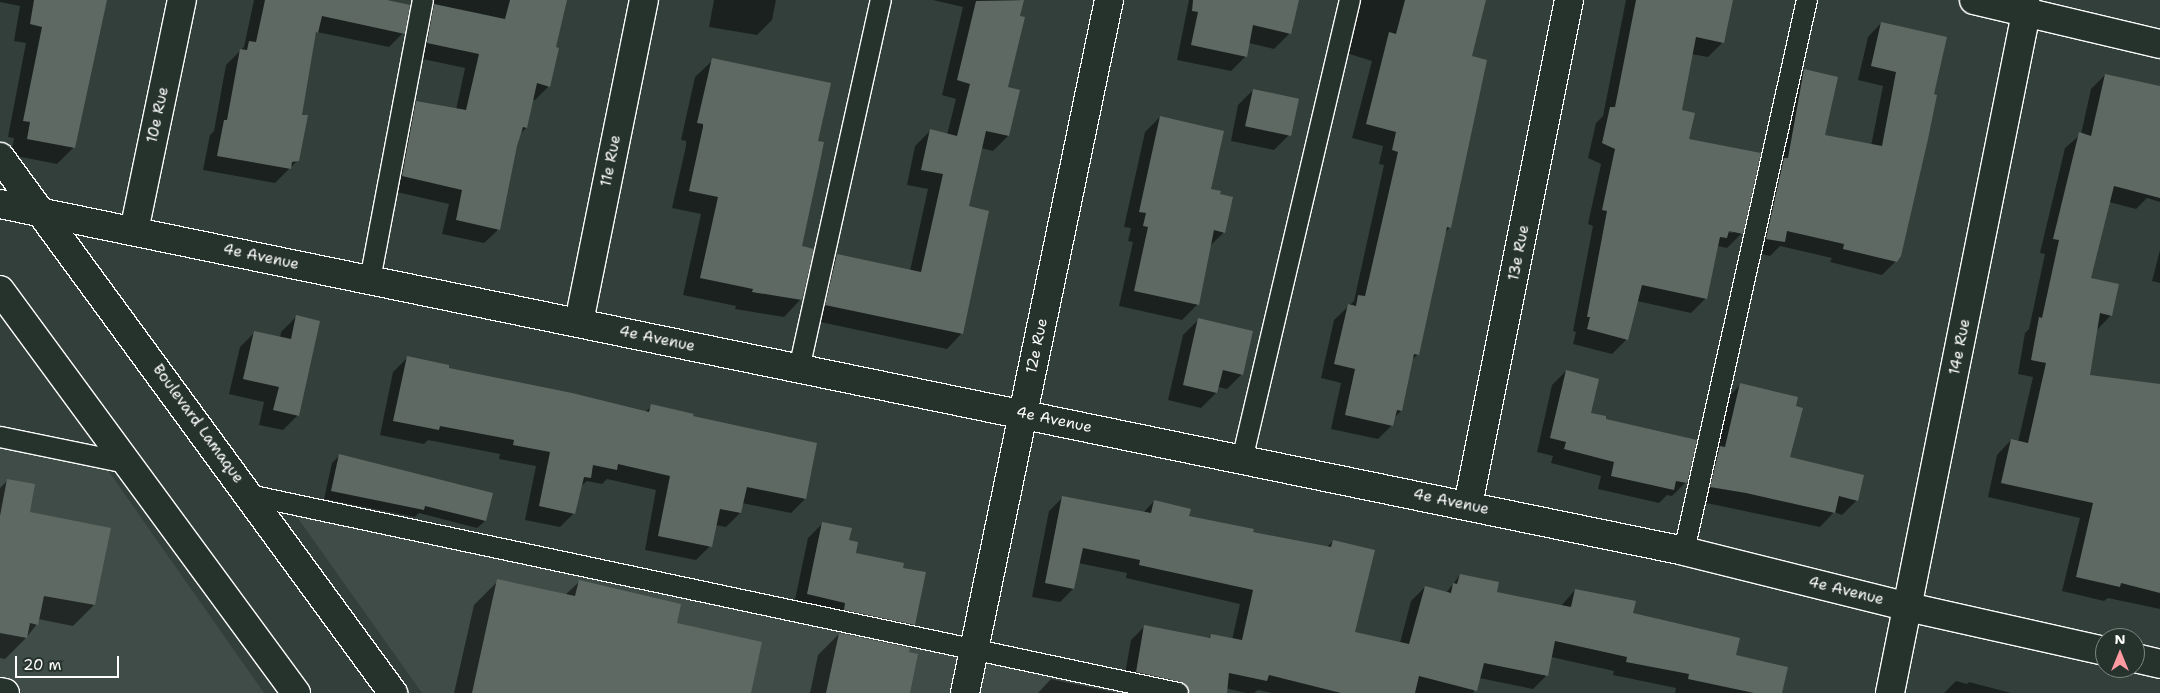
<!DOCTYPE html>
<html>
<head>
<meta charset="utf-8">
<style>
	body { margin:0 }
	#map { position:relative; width:2160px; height:693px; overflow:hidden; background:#333f3a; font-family:"Shantell Sans",sans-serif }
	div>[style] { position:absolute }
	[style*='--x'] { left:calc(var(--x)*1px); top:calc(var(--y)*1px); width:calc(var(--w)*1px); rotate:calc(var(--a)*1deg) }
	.built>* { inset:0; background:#404c47 }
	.shadow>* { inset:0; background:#0007 }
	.building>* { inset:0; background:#5f6964; transform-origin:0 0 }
	.roads { filter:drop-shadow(1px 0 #fff) drop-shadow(-1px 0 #fff) drop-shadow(0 1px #fff) drop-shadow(0 -1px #fff) }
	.lane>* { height:20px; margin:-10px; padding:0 10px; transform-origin:10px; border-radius:10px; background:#26332d }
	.street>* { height:28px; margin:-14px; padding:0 14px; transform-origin:14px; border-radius:14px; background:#26332d }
	.secondary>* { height:28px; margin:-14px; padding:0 14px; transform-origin:14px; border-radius:14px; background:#26332d }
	span { translate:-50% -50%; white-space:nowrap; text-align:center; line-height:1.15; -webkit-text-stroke:4.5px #26332d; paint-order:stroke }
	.street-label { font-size:15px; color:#fff }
	.north { position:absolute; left:2095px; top:628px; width:50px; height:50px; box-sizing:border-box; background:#26332d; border:1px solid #7d8581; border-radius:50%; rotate:0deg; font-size:14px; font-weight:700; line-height:20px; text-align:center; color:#fff }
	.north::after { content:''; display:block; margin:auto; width:18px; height:22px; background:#ff9aa2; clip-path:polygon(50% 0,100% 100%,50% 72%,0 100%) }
	.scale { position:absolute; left:15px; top:656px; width:104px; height:22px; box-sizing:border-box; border:2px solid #fff; border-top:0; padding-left:6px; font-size:15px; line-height:18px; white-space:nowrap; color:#fff; -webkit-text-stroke:4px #26332d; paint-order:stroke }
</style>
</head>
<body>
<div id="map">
	<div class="built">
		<div style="clip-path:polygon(0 436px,100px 459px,264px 693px,0 693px)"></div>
		<div style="clip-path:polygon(285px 500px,1215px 693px,422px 693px)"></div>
	</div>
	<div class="shadow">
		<div style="clip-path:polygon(0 0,106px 0,74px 147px,57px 164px,11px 155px,14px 138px,8px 137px,26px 43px,14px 41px,20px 6px,0 2px)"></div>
		<div style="clip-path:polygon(254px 0,381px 0,403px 33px,389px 47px,317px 32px,314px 35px,300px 116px,297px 161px,275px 183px,203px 170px,210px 135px,214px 131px,226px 65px,244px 47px)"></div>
		<div style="clip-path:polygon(419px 0,566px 0,554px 48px,549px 86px,535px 100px,532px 100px,526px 128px,519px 135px,499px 229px,484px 243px,442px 234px,449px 204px,388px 190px,402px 117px,416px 102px,456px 110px,465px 68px,413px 57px)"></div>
		<div style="clip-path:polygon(714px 0,776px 0,772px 20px,757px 35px,709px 27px)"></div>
		<div style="clip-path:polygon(933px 0,1022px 0,1006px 88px,1019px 91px,1008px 136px,993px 151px,981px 148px,967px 207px,962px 333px,947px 349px,811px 320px,822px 270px,837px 255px,910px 271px,928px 189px,907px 185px,915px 146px,930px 131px,947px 135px,956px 99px,942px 95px,963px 7px)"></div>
		<div style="clip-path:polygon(1189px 0,1298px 0,1289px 34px,1274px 49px,1249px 43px,1246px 56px,1231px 71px,1177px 60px)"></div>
		<div style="clip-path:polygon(1356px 0,1484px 0,1471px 57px,1450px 227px,1445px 233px,1418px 354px,1412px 360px,1401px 411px,1394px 418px,1392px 425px,1378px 439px,1331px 429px,1341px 383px,1321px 378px,1334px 320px,1354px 301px,1384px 165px,1379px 164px,1383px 146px,1352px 138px,1372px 61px,1343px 52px)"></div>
		<div style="clip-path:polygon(evenodd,1626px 0,1732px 0,1722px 43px,1708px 57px,1691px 54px,1681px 111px,1688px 140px,1742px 233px,1727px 248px,1718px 246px,1706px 298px,1691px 313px,1637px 301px,1627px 339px,1612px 354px,1573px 344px,1576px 332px,1573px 331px,1593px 226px,1588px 224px,1601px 164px,1588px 158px,1596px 123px,1603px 116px,1626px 0,1733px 230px,1733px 233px,1722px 231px,1733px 230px)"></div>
		<div style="clip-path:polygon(1881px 23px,1945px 38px,1896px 261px,1882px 275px,1830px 262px,1832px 258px,1780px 246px,1770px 256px,1753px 252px,1791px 84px,1804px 70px,1824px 136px,1871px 146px,1883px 86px,1858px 80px,1868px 37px)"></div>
		<div style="clip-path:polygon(713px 60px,817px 142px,800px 247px,801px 299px,784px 317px,735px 309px,736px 306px,683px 295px,701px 214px,672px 208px,686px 146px,686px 141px,681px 140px,695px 77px)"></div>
		<div style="clip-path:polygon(2105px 75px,2160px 88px,2160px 202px,2147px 198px,2136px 209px,2109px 202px,2089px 279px,2111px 315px,2097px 330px,2088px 376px,2160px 385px,2160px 609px,2108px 598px,2104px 601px,2062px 591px,2080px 518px,1988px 497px,1997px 455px,2011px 440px,2018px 442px,2033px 377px,2018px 374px,2025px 333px,2029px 329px,2045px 254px,2040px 253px,2065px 148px,2081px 134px,2091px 89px)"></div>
		<div style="clip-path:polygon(1253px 90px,1289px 135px,1274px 150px,1231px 141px,1238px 105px)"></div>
		<div style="clip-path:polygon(1160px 117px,1210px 190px,1224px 232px,1210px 246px,1198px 304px,1182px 320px,1119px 306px,1133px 242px,1128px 241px,1131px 228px,1124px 227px,1145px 132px)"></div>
		<div style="clip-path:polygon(2160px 250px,2160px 283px,2152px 281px)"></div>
		<div style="clip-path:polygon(297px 316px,298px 415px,283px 430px,259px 425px,264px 402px,229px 394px,240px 347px,255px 332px,280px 338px,281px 332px)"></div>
		<div style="clip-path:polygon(1198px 320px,1242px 374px,1227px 389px,1218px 387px,1216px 393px,1201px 408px,1168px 400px,1183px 335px)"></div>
		<div style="clip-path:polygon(408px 357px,447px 369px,645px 412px,652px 406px,692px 417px,805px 499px,791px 513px,742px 503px,740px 513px,726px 527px,715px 525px,710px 546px,696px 560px,645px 550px,656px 490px,607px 479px,602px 484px,587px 481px,580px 487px,574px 513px,560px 527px,525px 520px,536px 466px,499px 459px,500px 454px,428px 440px,424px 444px,380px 435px,393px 372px)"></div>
		<div style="clip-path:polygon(1566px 371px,1590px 414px,1604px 420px,1686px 482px,1672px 496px,1667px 495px,1659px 503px,1598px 489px,1601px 476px,1551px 463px,1553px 456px,1537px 452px,1552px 385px)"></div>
		<div style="clip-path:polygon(1740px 385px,1789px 458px,1857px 500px,1842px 515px,1834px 512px,1820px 527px,1697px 501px,1726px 399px)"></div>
		<div style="clip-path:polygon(340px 455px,485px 521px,477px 528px,419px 513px,415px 517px,324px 499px,332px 463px)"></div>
		<div style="clip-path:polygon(8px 480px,94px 605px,73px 626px,38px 619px,37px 624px,26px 638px,5px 659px,0 658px,0 488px)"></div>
		<div style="clip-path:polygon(1063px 497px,1143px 513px,1154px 501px,1187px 517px,1252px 533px,1327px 547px,1333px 541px,1354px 633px,1400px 643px,1411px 601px,1425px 587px,1446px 593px,1460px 575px,1496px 593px,1561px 606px,1575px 590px,1734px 656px,1781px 693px,1675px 693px,1676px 688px,1613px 675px,1614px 671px,1551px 657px,1547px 675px,1533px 689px,1479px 678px,1473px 693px,1272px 693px,1258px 690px,1254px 693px,1246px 693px,1212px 685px,1183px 683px,1173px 693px,1123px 685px,1131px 640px,1145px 626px,1208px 638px,1211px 636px,1232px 640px,1240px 604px,1126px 578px,1127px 573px,1078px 563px,1073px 589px,1060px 602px,1032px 597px,1049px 511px)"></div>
		<div style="clip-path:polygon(823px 523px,848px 541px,854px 554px,914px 624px,899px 639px,793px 609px,808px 538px)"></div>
		<div style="clip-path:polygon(498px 581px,565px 595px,579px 582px,676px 624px,749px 693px,454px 693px,474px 605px)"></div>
		<div style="clip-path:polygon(839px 634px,909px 693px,810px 693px,818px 655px)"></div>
		<div style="clip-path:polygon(1051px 679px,1118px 693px,1038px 693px)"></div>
		<div style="clip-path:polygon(1956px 681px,1967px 684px,1969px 682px,2011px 693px,1944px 693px)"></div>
	</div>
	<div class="building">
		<div style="clip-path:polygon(34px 0,107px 0,75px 148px,27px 139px,30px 122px,23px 121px,42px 27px,30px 24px)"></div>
		<div style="clip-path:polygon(265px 0,387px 0,410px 5px,405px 34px,322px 16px,318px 33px,316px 32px,302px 115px,308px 115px,299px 161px,292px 162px,291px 169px,217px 156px,224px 120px,227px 120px,240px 49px,247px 50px,249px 41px,256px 42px)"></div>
		<div style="clip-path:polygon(510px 0,567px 0,556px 47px,559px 48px,550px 87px,537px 83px,527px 128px,523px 127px,517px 146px,500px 230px,456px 220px,462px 190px,402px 176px,416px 101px,466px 110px,479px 54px,427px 43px,434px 4px,505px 19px)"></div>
		<div style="clip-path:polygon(1024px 0,1020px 16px,1025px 17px,1008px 87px,1020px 90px,1009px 136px,986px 131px,969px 206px,989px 211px,963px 334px,825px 305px,837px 254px,921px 272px,943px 174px,921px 170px,930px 129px,957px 136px,970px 84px,957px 80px,976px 1px)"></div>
		<div style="clip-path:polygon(1193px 0,1299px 0,1291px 34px,1253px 25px,1247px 57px,1191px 45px,1198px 12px,1192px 11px)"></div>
		<div style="clip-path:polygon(1405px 0,1486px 0,1472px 56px,1487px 60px,1451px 228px,1447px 227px,1419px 355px,1414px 354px,1402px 411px,1397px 410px,1393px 426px,1345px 415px,1355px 369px,1334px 364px,1348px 304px,1356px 306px,1358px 295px,1365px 296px,1398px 152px,1392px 150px,1396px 132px,1366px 124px,1389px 32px,1396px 34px)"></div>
		<div style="clip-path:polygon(1636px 0,1733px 0,1724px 43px,1696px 37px,1682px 110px,1695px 113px,1689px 139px,1761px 153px,1743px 234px,1729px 231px,1727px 238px,1720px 237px,1707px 299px,1642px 285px,1628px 340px,1587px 329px,1590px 317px,1587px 317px,1607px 211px,1602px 210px,1615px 149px,1602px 143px,1610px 107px,1615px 107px)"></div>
		<div style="clip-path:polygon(1881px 22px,1947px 37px,1934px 94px,1937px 95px,1928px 139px,1901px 256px,1897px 262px,1843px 249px,1844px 244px,1787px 231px,1785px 242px,1766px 239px,1784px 158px,1788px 158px,1804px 69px,1838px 77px,1825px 135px,1882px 146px,1896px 72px,1871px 66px)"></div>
		<div style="clip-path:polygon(712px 58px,831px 83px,818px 141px,824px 142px,819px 167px,802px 246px,814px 249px,802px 300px,752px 292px,753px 289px,700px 278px,718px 197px,689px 191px,703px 127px,703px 124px,697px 123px)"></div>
		<div style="clip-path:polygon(2105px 74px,2160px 86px,2160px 198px,2114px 186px,2091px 278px,2119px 284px,2112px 316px,2100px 313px,2090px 375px,2160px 384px,2160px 593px,2121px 583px,2120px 587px,2076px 577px,2093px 503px,2001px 483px,2011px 439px,2028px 443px,2046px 363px,2031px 360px,2039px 317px,2042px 318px,2059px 240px,2053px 239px,2079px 132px,2091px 136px)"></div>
		<div style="left:1253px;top:89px;width:47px;height:38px;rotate:12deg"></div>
		<div style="clip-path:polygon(1160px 116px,1224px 131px,1211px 189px,1221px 191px,1220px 194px,1233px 197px,1225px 233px,1214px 230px,1199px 305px,1134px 291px,1148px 227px,1143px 226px,1146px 213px,1139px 212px)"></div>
		<div style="clip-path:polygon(296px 315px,320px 321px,299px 416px,273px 410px,279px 387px,243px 379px,254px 331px,291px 339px)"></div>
		<div style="clip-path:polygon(1198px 318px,1253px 331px,1243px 375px,1223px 370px,1217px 393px,1183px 385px)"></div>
		<div style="clip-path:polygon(407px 356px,449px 365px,449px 368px,572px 393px,649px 412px,651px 404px,694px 414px,693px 416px,817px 443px,806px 499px,747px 487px,741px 513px,720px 509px,712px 547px,658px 536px,670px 476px,618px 464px,617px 470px,593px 465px,591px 478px,584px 477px,575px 514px,539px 506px,550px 452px,513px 445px,514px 440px,440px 426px,439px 430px,393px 421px)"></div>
		<div style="clip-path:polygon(1566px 370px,1599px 379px,1591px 413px,1606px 416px,1606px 419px,1697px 440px,1687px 483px,1676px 481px,1674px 490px,1611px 476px,1614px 462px,1564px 449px,1566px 442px,1550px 438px)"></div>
		<div style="clip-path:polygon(1740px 383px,1798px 397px,1796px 406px,1803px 408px,1790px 457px,1864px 475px,1858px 501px,1839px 496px,1835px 513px,1746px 493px,1710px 487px,1720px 446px,1725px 447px)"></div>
		<div style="clip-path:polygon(339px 454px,493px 493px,486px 521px,425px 506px,424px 510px,331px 491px)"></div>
		<div style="clip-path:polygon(7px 479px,35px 484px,30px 512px,111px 528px,95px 605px,44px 596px,38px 625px,30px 623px,27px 638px,0 633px,0 516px)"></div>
		<div style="clip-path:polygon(1062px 496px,1151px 513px,1154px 500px,1191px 509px,1189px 516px,1254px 529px,1253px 532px,1331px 547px,1333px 540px,1375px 550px,1355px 632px,1409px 644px,1425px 586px,1451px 593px,1453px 583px,1457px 584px,1460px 574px,1499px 582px,1497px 592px,1571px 607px,1575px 589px,1636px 601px,1633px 613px,1740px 638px,1736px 655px,1788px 667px,1782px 693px,1754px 693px,1688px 679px,1689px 674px,1626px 662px,1627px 657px,1555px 641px,1548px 676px,1484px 663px,1477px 691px,1419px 676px,1415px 693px,1341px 693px,1269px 675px,1267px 681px,1229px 673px,1227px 693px,1190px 693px,1186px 685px,1181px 682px,1136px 672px,1144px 625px,1210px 638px,1211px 634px,1242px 640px,1253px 590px,1139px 565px,1140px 560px,1083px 548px,1074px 589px,1045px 583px)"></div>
		<div style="clip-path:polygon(822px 522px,852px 528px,849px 540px,858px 542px,856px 553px,904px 563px,903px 568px,926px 572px,915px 625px,844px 610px,845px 603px,807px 594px)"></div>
		<div style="clip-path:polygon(497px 579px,575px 596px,579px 580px,681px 604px,677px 623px,762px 642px,751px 693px,472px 693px)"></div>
		<div style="clip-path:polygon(839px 633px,910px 648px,909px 652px,918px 654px,910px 693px,826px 693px)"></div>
	</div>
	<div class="roads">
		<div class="lane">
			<div style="--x:370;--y:280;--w:285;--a:-79.3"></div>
			<div style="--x:799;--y:369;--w:378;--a:-77.5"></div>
			<div style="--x:0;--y:437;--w:130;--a:11.6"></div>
			<div style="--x:1242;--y:460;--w:473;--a:-76.8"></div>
			<div style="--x:249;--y:495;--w:950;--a:12.03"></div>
			<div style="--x:1684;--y:551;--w:565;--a:-77.42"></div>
		</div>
		<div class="street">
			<div style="--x:1974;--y:0;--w:191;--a:13.3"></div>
			<div style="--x:0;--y:157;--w:665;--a:53.75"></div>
			<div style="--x:0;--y:204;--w:1719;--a:11.64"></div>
			<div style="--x:1684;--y:551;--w:231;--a:14"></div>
			<div style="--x:1908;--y:607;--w:202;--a:12.6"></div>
			<div style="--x:134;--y:231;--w:236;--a:-78.3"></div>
			<div style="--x:0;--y:290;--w:500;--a:53.7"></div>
			<div style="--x:579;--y:322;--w:328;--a:-78.6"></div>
			<div style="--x:1468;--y:505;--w:515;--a:-78.69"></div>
			<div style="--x:2135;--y:658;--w:26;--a:13"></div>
			<div style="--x:965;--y:693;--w:708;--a:-78.26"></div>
			<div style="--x:1890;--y:693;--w:693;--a:-78.69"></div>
			<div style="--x:2026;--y:13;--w:13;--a:-94"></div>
		</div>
		<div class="secondary">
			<div style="--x:0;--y:692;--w:5;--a:11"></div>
		</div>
	</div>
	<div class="street-label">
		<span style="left:158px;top:115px;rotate:-78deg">10e Rue</span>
		<span style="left:611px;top:161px;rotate:-79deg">11e Rue</span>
		<span style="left:1519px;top:253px;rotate:-79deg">13e Rue</span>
		<span style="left:261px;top:257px;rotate:12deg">4e Avenue</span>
		<span style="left:657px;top:339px;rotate:12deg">4e Avenue</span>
		<span style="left:1037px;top:346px;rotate:-78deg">12e Rue</span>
		<span style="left:1960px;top:347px;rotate:-79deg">14e Rue</span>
		<span style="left:1054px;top:420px;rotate:12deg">4e Avenue</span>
		<span style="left:198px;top:424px;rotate:54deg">Boulevard Lamaque</span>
		<span style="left:1451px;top:502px;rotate:12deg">4e Avenue</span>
		<span style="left:1846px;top:591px;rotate:14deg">4e Avenue</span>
	</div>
	<div class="north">N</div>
	<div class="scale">20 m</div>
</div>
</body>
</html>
